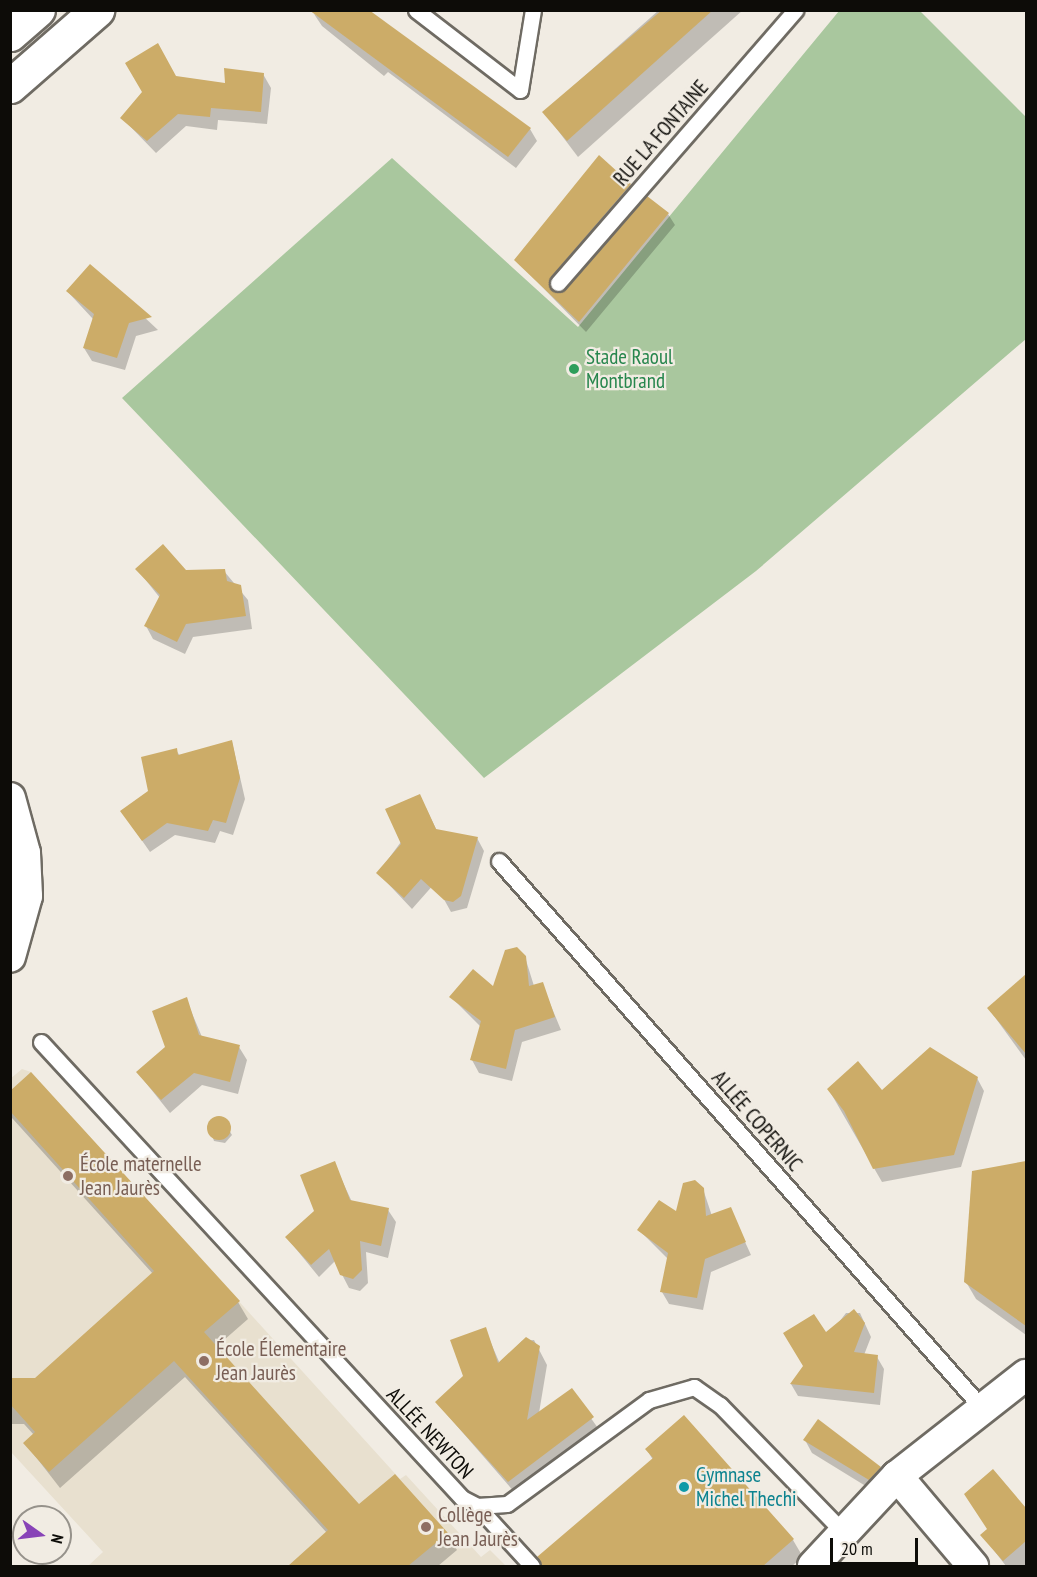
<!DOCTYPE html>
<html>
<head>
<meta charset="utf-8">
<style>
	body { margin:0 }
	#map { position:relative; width:1037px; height:1577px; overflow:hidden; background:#f1ece3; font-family:"PT Sans Narrow",sans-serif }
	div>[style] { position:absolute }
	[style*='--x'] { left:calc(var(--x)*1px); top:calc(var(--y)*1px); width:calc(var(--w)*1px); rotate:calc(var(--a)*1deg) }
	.built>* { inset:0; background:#e8e0cf }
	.green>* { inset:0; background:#a9c79e }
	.shadow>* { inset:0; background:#0003 }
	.building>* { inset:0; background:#ccac68 }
	.round { border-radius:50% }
	.roads { filter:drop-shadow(2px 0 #6f6b63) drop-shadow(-2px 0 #6f6b63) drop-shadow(0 2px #6f6b63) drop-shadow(0 -2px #6f6b63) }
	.service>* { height:15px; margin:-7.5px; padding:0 7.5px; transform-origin:7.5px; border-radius:7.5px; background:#fff }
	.minor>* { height:30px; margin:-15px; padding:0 15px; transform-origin:15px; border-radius:15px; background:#fff }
	.secondary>* { height:33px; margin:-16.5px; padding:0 16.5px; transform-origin:16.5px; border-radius:16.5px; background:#fff }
	.dots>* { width:16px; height:16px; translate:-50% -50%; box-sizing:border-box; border:3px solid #f1ece3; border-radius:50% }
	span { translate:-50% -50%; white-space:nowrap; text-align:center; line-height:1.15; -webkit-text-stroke:4.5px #f1ece3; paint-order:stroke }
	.street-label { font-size:21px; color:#0d0c08 }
	.leisure-label { font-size:21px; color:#27864d }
	.left { translate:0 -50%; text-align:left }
	.education-label { font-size:21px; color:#785e54 }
	.culture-label { font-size:21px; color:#0d838f }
	.frame { position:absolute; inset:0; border:12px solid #0d0c08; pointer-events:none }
	.north { position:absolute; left:12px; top:1505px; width:60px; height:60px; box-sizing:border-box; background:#f1ece3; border:2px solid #96928b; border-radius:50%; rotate:104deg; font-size:16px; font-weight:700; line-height:24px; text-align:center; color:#0d0c08 }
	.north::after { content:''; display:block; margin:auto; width:21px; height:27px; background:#8843b7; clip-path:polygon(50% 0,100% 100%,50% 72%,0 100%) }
	.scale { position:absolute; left:830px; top:1538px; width:88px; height:27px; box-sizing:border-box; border:3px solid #0d0c08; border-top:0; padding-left:8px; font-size:18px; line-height:21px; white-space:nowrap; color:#0d0c08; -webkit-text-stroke:4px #f1ece3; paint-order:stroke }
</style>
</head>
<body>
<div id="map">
	<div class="built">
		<div style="clip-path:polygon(22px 1069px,31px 1072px,400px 1479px,406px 1475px,481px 1557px,490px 1550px,506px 1566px,88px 1566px,103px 1552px,11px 1452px,10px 1079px)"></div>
	</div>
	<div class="green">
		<div style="clip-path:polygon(839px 11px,920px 11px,1026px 117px,1026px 339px,756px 571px,484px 778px,122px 398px,392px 158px,578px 327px)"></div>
	</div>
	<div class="shadow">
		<div style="clip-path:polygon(659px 10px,743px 10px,578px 157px,544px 112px)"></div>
		<div style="clip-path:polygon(314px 14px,530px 129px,537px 141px,516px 168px,388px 72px,384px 76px,322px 26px)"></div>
		<div style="clip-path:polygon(263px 74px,271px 88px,267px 124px,218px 120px,217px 130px,186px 126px,156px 153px,122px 118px)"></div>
		<div style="clip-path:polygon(630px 185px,637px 196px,556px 292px,566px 291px,668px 214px,675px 225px,586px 332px,516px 260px)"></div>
		<div style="clip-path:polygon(90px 266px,158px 330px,136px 336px,125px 370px,92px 361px,84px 348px,93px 319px,67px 291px)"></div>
		<div style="clip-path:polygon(137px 569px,224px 571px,248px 600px,252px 629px,193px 637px,185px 654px,153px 639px,146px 626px,160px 598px)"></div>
		<div style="clip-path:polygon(232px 742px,245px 799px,233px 835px,220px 831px,215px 843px,175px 835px,150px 852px,122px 812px,150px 791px,176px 750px,180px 756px)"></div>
		<div style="clip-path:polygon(426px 808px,437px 831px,477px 838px,484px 851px,467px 908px,451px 912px,435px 883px,412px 909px,378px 873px)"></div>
		<div style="clip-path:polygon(525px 957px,534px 986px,542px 984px,561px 1030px,522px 1042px,512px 1081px,479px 1073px,472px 1060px,481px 1027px,451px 997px,493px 988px)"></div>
		<div style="clip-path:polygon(1026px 976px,1026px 1060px,989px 1009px)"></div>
		<div style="clip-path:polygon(186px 999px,202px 1037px,239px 1047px,247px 1060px,238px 1094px,202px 1085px,170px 1113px,138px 1073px,167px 1048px)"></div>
		<div style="clip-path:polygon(977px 1078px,984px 1091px,961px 1167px,882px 1182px,829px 1090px,882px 1092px)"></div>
		<div style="clip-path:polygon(10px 1093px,238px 1302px,248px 1319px,216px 1347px,359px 1506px,447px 1533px,457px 1550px,438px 1566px,290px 1566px,327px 1533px,185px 1377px,60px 1488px,25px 1443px,34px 1435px,24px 1424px,10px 1424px,10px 1379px,35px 1379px,153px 1274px,12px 1118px)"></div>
		<div style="clip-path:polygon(221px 1117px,232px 1135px,225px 1143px,214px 1141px,209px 1127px)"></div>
		<div style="clip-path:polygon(1026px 1162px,1026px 1335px,976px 1299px,966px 1282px,973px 1172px)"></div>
		<div style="clip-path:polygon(334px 1163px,352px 1202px,388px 1210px,396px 1222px,388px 1258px,366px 1252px,368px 1283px,360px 1291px,349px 1288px,335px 1261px,319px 1277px,287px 1238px,315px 1212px)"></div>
		<div style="clip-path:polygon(703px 1189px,712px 1216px,730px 1209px,751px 1255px,711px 1272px,703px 1310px,669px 1304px,662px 1292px,668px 1259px,639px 1230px,677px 1214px)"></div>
		<div style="clip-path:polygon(846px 1313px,860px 1313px,871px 1337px,864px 1355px,877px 1357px,884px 1369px,880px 1405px,798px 1396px,791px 1384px)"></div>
		<div style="clip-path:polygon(485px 1329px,500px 1364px,522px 1341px,534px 1340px,547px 1365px,539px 1413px,571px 1390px,600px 1431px,516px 1494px,437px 1403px,465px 1377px)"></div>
		<div style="clip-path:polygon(819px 1421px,880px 1468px,888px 1481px,877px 1493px,812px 1453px,805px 1440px)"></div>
		<div style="clip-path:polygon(647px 1450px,793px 1540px,803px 1557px,792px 1566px,546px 1566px,541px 1556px,653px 1460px)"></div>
		<div style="clip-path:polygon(993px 1471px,1026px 1513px,1026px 1566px,1006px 1566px,982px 1535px,989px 1530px)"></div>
	</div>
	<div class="building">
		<div style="clip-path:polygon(309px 10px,369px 10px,531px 128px,508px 157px)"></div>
		<div style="clip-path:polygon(662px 10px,713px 10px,567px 141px,542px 112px)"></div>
		<div style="clip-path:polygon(158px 43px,176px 76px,225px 83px,224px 68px,264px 73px,261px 112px,211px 108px,210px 117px,178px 114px,147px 141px,120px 118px,142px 92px,125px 63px)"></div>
		<div style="clip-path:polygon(599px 155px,631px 184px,551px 277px,552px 291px,565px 289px,647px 196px,669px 213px,579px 322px,514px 260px)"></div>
		<div style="clip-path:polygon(90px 264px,152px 317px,129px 323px,117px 358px,83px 348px,94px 314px,66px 291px)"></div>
		<div style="clip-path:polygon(163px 544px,186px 570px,225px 569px,227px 581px,241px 585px,246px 616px,186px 624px,177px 642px,144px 626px,160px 595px,135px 569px)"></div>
		<div style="clip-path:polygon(232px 740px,240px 778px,226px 823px,213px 820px,208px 831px,167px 823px,142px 841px,120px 811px,148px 791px,141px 757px,177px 748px,178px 755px)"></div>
		<div style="clip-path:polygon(420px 794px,436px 829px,478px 837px,461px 896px,453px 902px,444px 900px,421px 879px,404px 898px,376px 873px,401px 844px,385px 809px)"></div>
		<div style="clip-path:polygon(517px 947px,526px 956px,529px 986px,543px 982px,555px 1017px,515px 1030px,506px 1069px,470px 1060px,481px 1021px,449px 997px,473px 969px,493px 986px,505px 950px)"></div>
		<div style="clip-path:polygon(1026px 974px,1026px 1054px,987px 1008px)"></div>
		<div style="clip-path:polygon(187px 997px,199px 1035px,240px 1045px,230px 1082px,194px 1073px,161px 1100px,136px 1072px,165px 1047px,152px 1011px)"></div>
		<div style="clip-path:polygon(930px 1047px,978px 1077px,954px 1155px,873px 1169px,844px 1111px,827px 1089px,858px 1061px,882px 1090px)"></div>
		<div style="clip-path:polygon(31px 1072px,240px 1301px,204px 1332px,359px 1504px,395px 1474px,448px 1533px,408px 1566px,288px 1566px,328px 1530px,174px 1361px,49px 1472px,23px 1443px,35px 1432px,10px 1404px,10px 1378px,35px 1378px,154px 1271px,10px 1111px,10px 1091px)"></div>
		<div class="round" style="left:207px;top:1116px;width:24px;height:24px"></div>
		<div style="clip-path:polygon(335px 1161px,350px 1200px,389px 1208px,381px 1246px,360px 1241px,362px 1270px,353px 1279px,340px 1275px,329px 1249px,311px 1265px,285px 1237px,314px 1211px,300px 1175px)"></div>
		<div style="clip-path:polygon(1026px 1161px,1026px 1326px,964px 1282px,972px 1171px)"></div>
		<div style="clip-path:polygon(695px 1180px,704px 1188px,706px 1216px,731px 1207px,746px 1242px,705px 1259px,697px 1298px,660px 1292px,668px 1253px,637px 1230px,659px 1200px,676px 1211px,683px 1183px)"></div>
		<div style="clip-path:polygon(854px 1309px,865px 1323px,854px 1352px,878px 1355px,874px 1393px,790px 1384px,803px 1366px,783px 1333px,814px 1314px,826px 1332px)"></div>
		<div style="clip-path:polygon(486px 1327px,498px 1363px,526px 1337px,540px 1346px,527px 1420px,572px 1388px,594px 1417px,508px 1482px,435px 1402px,463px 1376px,450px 1340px)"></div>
		<div style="clip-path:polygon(684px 1415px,794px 1539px,763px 1566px,541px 1566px,537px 1557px,653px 1458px,645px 1449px)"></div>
		<div style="clip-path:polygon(818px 1419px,881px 1467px,869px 1480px,803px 1440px)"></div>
		<div style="clip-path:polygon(993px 1469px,1026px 1508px,1026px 1541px,1003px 1561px,980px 1535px,987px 1529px,964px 1494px)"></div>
	</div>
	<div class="roads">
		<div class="service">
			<div style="--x:416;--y:10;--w:131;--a:37.6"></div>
			<div style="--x:520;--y:90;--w:81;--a:-80.8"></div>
			<div style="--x:558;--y:283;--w:362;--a:-49"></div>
			<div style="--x:499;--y:861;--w:731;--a:48.55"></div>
			<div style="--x:41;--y:1042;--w:621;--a:47.29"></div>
			<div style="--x:462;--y:1498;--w:17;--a:28"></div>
			<div style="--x:477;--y:1506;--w:30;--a:-4"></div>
			<div style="--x:507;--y:1504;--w:176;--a:-36.2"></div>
			<div style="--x:649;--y:1400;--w:47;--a:-16.1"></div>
			<div style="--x:694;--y:1387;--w:32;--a:35"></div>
			<div style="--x:720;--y:1405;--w:178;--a:45.9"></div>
			<div style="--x:477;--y:1506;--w:81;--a:47.5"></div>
		</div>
		<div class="minor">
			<div style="--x:10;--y:798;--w:57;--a:74.7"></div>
			<div style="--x:25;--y:853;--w:43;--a:87.3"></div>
			<div style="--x:27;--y:896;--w:63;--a:105.6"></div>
			<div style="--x:897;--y:1476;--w:118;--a:49.8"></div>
			<div style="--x:813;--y:1566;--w:123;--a:-47"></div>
			<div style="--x:897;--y:1476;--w:164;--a:-38.1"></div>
		</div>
		<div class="secondary">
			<div style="--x:10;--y:34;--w:37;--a:-41"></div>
			<div style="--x:10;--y:86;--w:116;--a:-41.1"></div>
		</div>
	</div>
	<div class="dots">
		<div style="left:574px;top:369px;background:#2e9e5b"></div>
		<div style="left:68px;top:1176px;background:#8d6e63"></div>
		<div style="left:204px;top:1361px;background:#8d6e63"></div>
		<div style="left:684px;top:1487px;background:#0f9aa8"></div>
		<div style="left:426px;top:1527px;background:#8d6e63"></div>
	</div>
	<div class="street-label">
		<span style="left:661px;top:133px;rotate:-49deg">RUE LA FONTAINE</span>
		<span style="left:757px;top:1121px;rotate:49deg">ALLÉE COPERNIC</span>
		<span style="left:430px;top:1433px;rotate:47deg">ALLÉE NEWTON</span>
	</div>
	<div class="leisure-label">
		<span class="left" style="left:586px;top:369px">Stade Raoul<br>Montbrand</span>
	</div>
	<div class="education-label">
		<span class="left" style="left:80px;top:1176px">École maternelle<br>Jean Jaurès</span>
		<span class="left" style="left:216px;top:1361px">École Élementaire<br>Jean Jaurès</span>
		<span class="left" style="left:438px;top:1527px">Collège<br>Jean Jaurès</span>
	</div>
	<div class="culture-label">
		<span class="left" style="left:696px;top:1487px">Gymnase<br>Michel Thechi</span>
	</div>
	<div class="frame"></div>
	<div class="north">N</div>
	<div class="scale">20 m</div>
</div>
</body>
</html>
